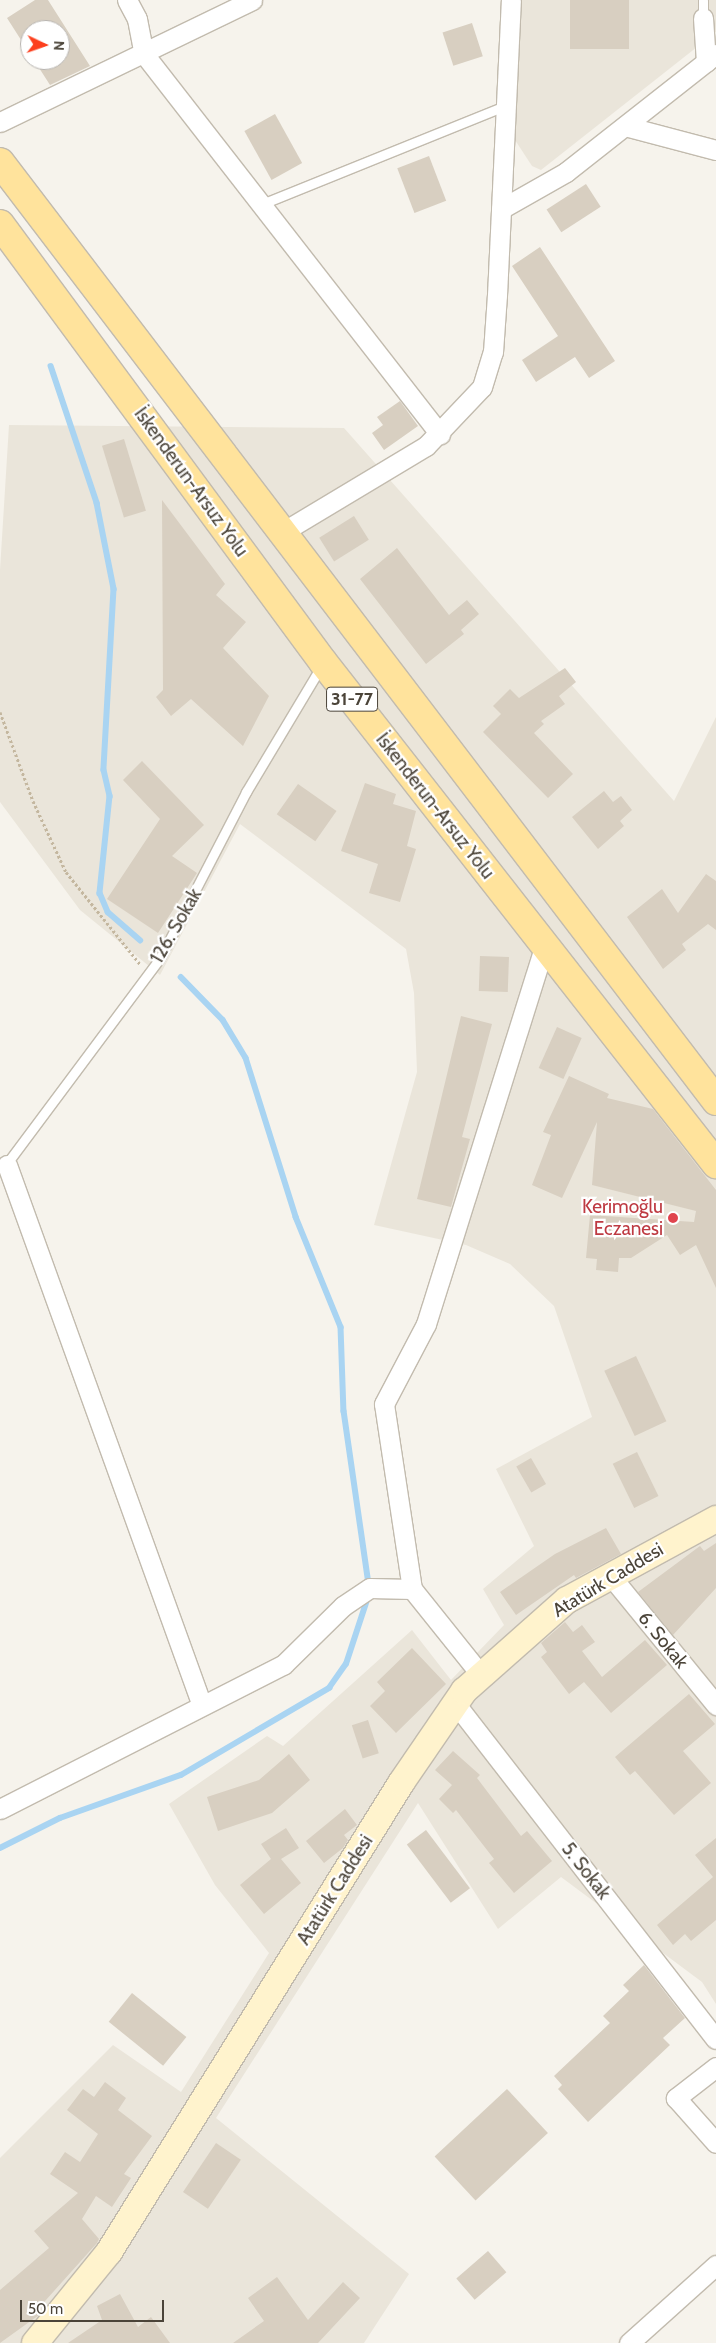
<!DOCTYPE html>
<html>
<head>
<meta charset="utf-8">
<style>
	body { margin:0 }
	#map { position:relative; width:716px; height:2343px; overflow:hidden; background:#f6f3ec; font-family:Cabin,sans-serif }
	div>[style] { position:absolute }
	[style*='--x'] { left:calc(var(--x)*1px); top:calc(var(--y)*1px); width:calc(var(--w)*1px); rotate:calc(var(--a)*1deg) }
	.residential>* { inset:0; background:#eae5da }
	.stream>* { height:5.5px; margin:-2.75px; padding:0 2.75px; transform-origin:2.75px; border-radius:2.75px; background:#a9d4f2 }
	.building>* { inset:0; background:#d8cfc1; transform-origin:0 0 }
	.path>* { height:3px; margin-top:-1.5px; transform-origin:0; background:repeating-linear-gradient(90deg,#c4b79f 0 2.5px,transparent 0 5px) }
	.roads { filter:drop-shadow(1px 0 #c2bbae) drop-shadow(-1px 0 #c2bbae) drop-shadow(0 1px #c2bbae) drop-shadow(0 -1px #c2bbae) }
	.lane>* { height:9px; margin:-4.5px; padding:0 4.5px; transform-origin:4.5px; border-radius:4.5px; background:#fff }
	.street>* { height:19px; margin:-9.5px; padding:0 9.5px; transform-origin:9.5px; border-radius:9.5px; background:#fff }
	.secondary>* { height:26px; margin:-13px; padding:0 13px; transform-origin:13px; border-radius:13px; background:#fff3cd }
	.primary>* { height:28px; margin:-14px; padding:0 14px; transform-origin:14px; border-radius:14px; background:#ffe39c }
	.dots>* { width:14px; height:14px; translate:-50% -50%; box-sizing:border-box; border:2px solid #fff; border-radius:50% }
	span { translate:-50% -50%; white-space:nowrap; text-align:center; line-height:1.15; -webkit-text-stroke:4.5px #fff; paint-order:stroke }
	.shield-label span { padding:1px 4px; background:#fff; border:1px solid; border-radius:4px; -webkit-text-stroke-width:0 }
	.shield-label { font-size:18px; color:#4b4439; font-weight:700 }
	.street-label { font-size:19px; color:#4b4439 }
	.health-label { font-size:19px; color:#be3a42 }
	.right { translate:-100% -50%; text-align:right }
	.north { position:absolute; left:20px; top:20px; width:50px; height:50px; box-sizing:border-box; background:#fff; border:1px solid #b7b4b0; border-radius:50%; rotate:93deg; font-size:14px; font-weight:700; line-height:20px; text-align:center; color:#4b4439 }
	.north::after { content:''; display:block; margin:auto; width:18px; height:22px; background:#fc3f1d; clip-path:polygon(50% 0,100% 100%,50% 72%,0 100%) }
	.scale { position:absolute; left:20px; top:2300px; width:144px; height:22px; box-sizing:border-box; border:2px solid #4b4439; border-top:0; padding-left:6px; font-size:15px; line-height:18px; white-space:nowrap; color:#4b4439; -webkit-text-stroke:4px #fff; paint-order:stroke }
</style>
</head>
<body>
<div id="map">
	<div class="residential">
		<div style="clip-path:polygon(522px 0,716px 0,716px 32px,541px 170px,532px 166px,515px 140px)"></div>
		<div style="clip-path:polygon(9px 425px,344px 428px,674px 801px,716px 717px,716px 2004px,702px 1982px,561px 1877px,498px 1929px,418px 1803px,216px 2118px,409px 2274px,364px 2343px,0 2343px,0 2158px,113px 2045px,181px 2092px,269px 1953px,215px 1885px,169px 1804px,267px 1736px,283px 1746px,412px 1630px,451px 1680px,504px 1625px,483px 1589px,534px 1546px,496px 1469px,592px 1417px,554px 1306px,510px 1264px,466px 1245px,374px 1225px,417px 1072px,414px 993px,406px 949px,240px 824px,160px 975px,80px 910px,0 802px,0 570px)"></div>
	</div>
	<div class="stream">
		<div style="--x:51;--y:366;--w:145;--a:71.4"></div>
		<div style="--x:97;--y:503;--w:88;--a:78.8"></div>
		<div style="--x:114;--y:589;--w:181;--a:93.2"></div>
		<div style="--x:104;--y:770;--w:27;--a:77"></div>
		<div style="--x:110;--y:796;--w:98;--a:95.9"></div>
		<div style="--x:100;--y:893;--w:21;--a:67"></div>
		<div style="--x:108;--y:912;--w:43;--a:41.2"></div>
		<div style="--x:181;--y:977;--w:60;--a:45.7"></div>
		<div style="--x:223;--y:1020;--w:44;--a:58.8"></div>
		<div style="--x:246;--y:1058;--w:167;--a:72.5"></div>
		<div style="--x:296;--y:1217;--w:119;--a:67.8"></div>
		<div style="--x:341;--y:1327;--w:84;--a:88"></div>
		<div style="--x:344;--y:1411;--w:176;--a:81.8"></div>
		<div style="--x:0;--y:1848;--w:67;--a:-26.6"></div>
		<div style="--x:60;--y:1818;--w:128;--a:-19.6"></div>
		<div style="--x:181;--y:1775;--w:172;--a:-30.4"></div>
		<div style="--x:329;--y:1688;--w:29;--a:-55"></div>
		<div style="--x:346;--y:1664;--w:74;--a:-71.8"></div>
	</div>
	<div class="building">
		<div style="clip-path:polygon(35px 0,48px 0,90px 66px,50px 85px,34px 60px,60px 60px,60px 30px,30px 30px,30px 54px,7px 18px)"></div>
		<div style="left:570px;top:0;width:59px;height:49px"></div>
		<div style="left:472px;top:23px;width:35px;height:31px;rotate:72deg"></div>
		<div style="left:275px;top:114px;width:56px;height:35px;rotate:61deg"></div>
		<div style="left:429px;top:156px;width:48px;height:34px;rotate:69deg"></div>
		<div style="left:586px;top:184px;width:27px;height:47px;rotate:57deg"></div>
		<div style="clip-path:polygon(540px 247px,615px 361px,589px 378px,575px 357px,536px 382px,522px 360px,558px 336px,512px 266px)"></div>
		<div style="clip-path:polygon(400px 401px,418px 426px,384px 450px,372px 433px,383px 425px,377px 417px)"></div>
		<div style="left:124px;top:439px;width:75px;height:23px;rotate:73deg"></div>
		<div style="clip-path:polygon(162px 500px,225px 584px,216px 595px,246px 622px,223px 648px,269px 696px,243px 746px,191px 699px,171px 716px,156px 697px,163px 690px)"></div>
		<div style="left:354px;top:516px;width:28px;height:41px;rotate:58deg"></div>
		<div style="clip-path:polygon(397px 548px,449px 615px,467px 600px,479px 614px,461px 630px,464px 634px,426px 664px,360px 579px)"></div>
		<div style="clip-path:polygon(565px 668px,576px 682px,559px 696px,565px 704px,541px 721px,544px 724px,534px 733px,573px 774px,548px 798px,483px 732px,501px 714px,493px 706px,510px 689px,519px 698px)"></div>
		<div style="clip-path:polygon(142px 761px,204px 825px,172px 856px,197px 873px,158px 933px,107px 899px,160px 819px,123px 780px)"></div>
		<div style="clip-path:polygon(365px 783px,396px 794px,393px 804px,416px 811px,407px 846px,416px 849px,400px 902px,369px 893px,378px 864px,341px 851px)"></div>
		<div style="left:298px;top:784px;width:47px;height:37px;rotate:35deg"></div>
		<div style="clip-path:polygon(604px 791px,613px 802px,621px 796px,632px 810px,620px 821px,624px 826px,598px 849px,572px 817px)"></div>
		<div style="clip-path:polygon(706px 874px,716px 881px,716px 930px,708px 924px,682px 944px,686px 950px,663px 969px,627px 917px,662px 889px,678px 913px)"></div>
		<div style="left:480px;top:956px;width:29px;height:35px;rotate:2deg"></div>
		<div style="clip-path:polygon(461px 1016px,492px 1024px,462px 1137px,470px 1139px,451px 1207px,417px 1199px)"></div>
		<div style="left:557px;top:1027px;width:27px;height:45px;rotate:24deg"></div>
		<div style="clip-path:polygon(569px 1076px,609px 1094px,607px 1098px,653px 1109px,716px 1190px,716px 1288px,696px 1245px,680px 1255px,667px 1235px,631px 1258px,619px 1258px,618px 1272px,596px 1270px,597px 1259px,586px 1258px,590px 1215px,694px 1222px,696px 1211px,592px 1185px,597px 1122px,562px 1198px,532px 1185px,551px 1135px,543px 1132px)"></div>
		<div style="left:636px;top:1356px;width:72px;height:35px;rotate:65deg"></div>
		<div style="left:637px;top:1452px;width:49px;height:27px;rotate:64deg"></div>
		<div style="left:531px;top:1458px;width:30px;height:17px;rotate:60deg"></div>
		<div style="clip-path:polygon(606px 1528px,621px 1554px,576px 1578px,574px 1575px,516px 1615px,500px 1592px,555px 1554px)"></div>
		<div style="clip-path:polygon(716px 1543px,716px 1588px,673px 1635px,638px 1592px,700px 1546px,704px 1551px)"></div>
		<div style="clip-path:polygon(565px 1622px,573px 1632px,582px 1625px,595px 1642px,582px 1651px,602px 1677px,645px 1640px,667px 1665px,611px 1713px,584px 1682px,569px 1694px,541px 1657px,547px 1652px,541px 1643px)"></div>
		<div style="clip-path:polygon(412px 1648px,446px 1684px,396px 1733px,370px 1706px,385px 1691px,377px 1682px)"></div>
		<div style="clip-path:polygon(689px 1694px,715px 1724px,683px 1751px,711px 1783px,674px 1815px,635px 1771px,630px 1775px,615px 1757px)"></div>
		<div style="left:368px;top:1720px;width:35px;height:17px;rotate:72deg"></div>
		<div style="clip-path:polygon(453px 1751px,480px 1775px,477px 1778px,521px 1836px,527px 1831px,552px 1861px,514px 1893px,489px 1863px,494px 1859px,456px 1810px,453px 1813px,439px 1799px,452px 1785px,435px 1770px)"></div>
		<div style="clip-path:polygon(289px 1754px,310px 1780px,272px 1813px,218px 1831px,207px 1797px,259px 1780px)"></div>
		<div style="clip-path:polygon(345px 1809px,357px 1825px,344px 1835px,348px 1840px,343px 1848px,324px 1863px,306px 1841px)"></div>
		<div style="clip-path:polygon(286px 1828px,299px 1848px,281px 1859px,301px 1883px,264px 1914px,240px 1885px,271px 1859px,261px 1844px)"></div>
		<div style="left:426px;top:1830px;width:73px;height:24px;rotate:53deg"></div>
		<div style="clip-path:polygon(716px 1838px,716px 1920px,691px 1941px,685px 1934px,673px 1945px,657px 1925px,713px 1877px,695px 1855px)"></div>
		<div style="clip-path:polygon(644px 1965px,685px 2018px,663px 2038px,670px 2045px,588px 2122px,558px 2089px,562px 2085px,554px 2076px,610px 2023px,603px 2016px,629px 1991px,623px 1985px)"></div>
		<div style="left:132px;top:1993px;width:70px;height:37px;rotate:39deg"></div>
		<div style="clip-path:polygon(105px 2082px,126px 2098px,118px 2110px,152px 2136px,124px 2174px,131px 2178px,112px 2207px,96px 2196px,82px 2219px,99px 2239px,97px 2243px,37px 2310px,39px 2315px,0 2343px,0 2290px,49px 2248px,34px 2231px,78px 2193px,50px 2174px,65px 2152px,80px 2162px,98px 2134px,67px 2110px,83px 2089px,94px 2097px)"></div>
		<div style="left:507px;top:2089px;width:60px;height:99px;rotate:47deg"></div>
		<div style="left:216px;top:2143px;width:30px;height:59px;rotate:34deg"></div>
		<div style="left:488px;top:2251px;width:28px;height:42px;rotate:49deg"></div>
		<div style="clip-path:polygon(277px 2277px,308px 2320px,343px 2282px,360px 2298px,318px 2343px,233px 2343px,264px 2321px,248px 2298px)"></div>
		<div style="clip-path:polygon(120px 2294px,138px 2327px,151px 2317px,170px 2343px,68px 2343px,102px 2320px,97px 2306px)"></div>
	</div>
	<div class="path">
		<div style="--x:0;--y:712;--w:95;--a:69.7"></div>
		<div style="--x:33;--y:801;--w:78;--a:65.1"></div>
		<div style="--x:66;--y:872;--w:118;--a:51.2"></div>
	</div>
	<div class="roads">
		<div class="lane">
			<div style="--x:703;--y:18;--w:18;--a:-90"></div>
			<div style="--x:262;--y:204;--w:262;--a:-22"></div>
			<div style="--x:5;--y:1166;--w:259;--a:-53.3"></div>
			<div style="--x:160;--y:958;--w:187;--a:-62.6"></div>
			<div style="--x:246;--y:792;--w:148;--a:-59.1"></div>
		</div>
		<div class="street">
			<div style="--x:127;--y:0;--w:21;--a:62"></div>
			<div style="--x:137;--y:19;--w:36;--a:79"></div>
			<div style="--x:144;--y:54;--w:482;--a:52.1"></div>
			<div style="--x:703;--y:18;--w:44;--a:86.1"></div>
			<div style="--x:0;--y:122;--w:280;--a:-25.8"></div>
			<div style="--x:625;--y:126;--w:94;--a:14.8"></div>
			<div style="--x:501;--y:209;--w:75;--a:-29.6"></div>
			<div style="--x:566;--y:172;--w:191;--a:-38.2"></div>
			<div style="--x:281;--y:533;--w:169;--a:-31"></div>
			<div style="--x:426;--y:446;--w:81;--a:-46.5"></div>
			<div style="--x:482;--y:387;--w:37;--a:-73"></div>
			<div style="--x:493;--y:352;--w:57;--a:-86"></div>
			<div style="--x:497;--y:295;--w:295;--a:-87.3"></div>
			<div style="--x:7;--y:1165;--w:572;--a:70.17"></div>
			<div style="--x:610;--y:1575;--w:168;--a:50.8"></div>
			<div style="--x:481;--y:1675;--w:110;--a:-128.7"></div>
			<div style="--x:412;--y:1589;--w:187;--a:-98.6"></div>
			<div style="--x:384;--y:1404;--w:90;--a:-62.3"></div>
			<div style="--x:426;--y:1324;--w:395;--a:-72.6"></div>
			<div style="--x:455;--y:1703;--w:425;--a:52.2"></div>
			<div style="--x:0;--y:1809;--w:318;--a:-27"></div>
			<div style="--x:283;--y:1665;--w:84;--a:-44.5"></div>
			<div style="--x:343;--y:1606;--w:32;--a:-34"></div>
			<div style="--x:370;--y:1588;--w:42;--a:1.4"></div>
			<div style="--x:716;--y:2067;--w:51;--a:142.2"></div>
			<div style="--x:676;--y:2098;--w:60;--a:48.4"></div>
			<div style="--x:629;--y:2343;--w:117;--a:-41.9"></div>
		</div>
		<div class="secondary">
			<div style="--x:35;--y:2343;--w:117;--a:-50.9"></div>
			<div style="--x:109;--y:2252;--w:552;--a:-58.09"></div>
			<div style="--x:401;--y:1783;--w:112;--a:-55.6"></div>
			<div style="--x:464;--y:1691;--w:137;--a:-41.5"></div>
			<div style="--x:567;--y:1600;--w:170;--a:-28.5"></div>
		</div>
		<div class="primary">
			<div style="--x:0;--y:162;--w:1181;--a:52.67"></div>
			<div style="--x:0;--y:224;--w:544;--a:53.59"></div>
			<div style="--x:323;--y:662;--w:638;--a:51.94"></div>
		</div>
	</div>
	<div class="dots">
		<div style="left:673px;top:1218px;background:#e0444e"></div>
	</div>
	<div class="shield-label">
		<span style="left:352px;top:699px">31-77</span>
	</div>
	<div class="street-label">
		<span style="left:191px;top:482px;rotate:54deg">İskenderun-Arsuz Yolu</span>
		<span style="left:435px;top:806px;rotate:52deg">İskenderun-Arsuz Yolu</span>
		<span style="left:176px;top:926px;rotate:-60deg">126. Sokak</span>
		<span style="left:608px;top:1580px;rotate:-31deg">Atatürk Caddesi</span>
		<span style="left:663px;top:1640px;rotate:51deg">6. Sokak</span>
		<span style="left:586px;top:1871px;rotate:52deg">5. Sokak</span>
		<span style="left:335px;top:1890px;rotate:-58deg">Atatürk Caddesi</span>
	</div>
	<div class="health-label">
		<span class="right" style="left:663px;top:1218px">Kerimoğlu<br>Eczanesi</span>
	</div>
	<div class="north">N</div>
	<div class="scale">50 m</div>
</div>
</body>
</html>
